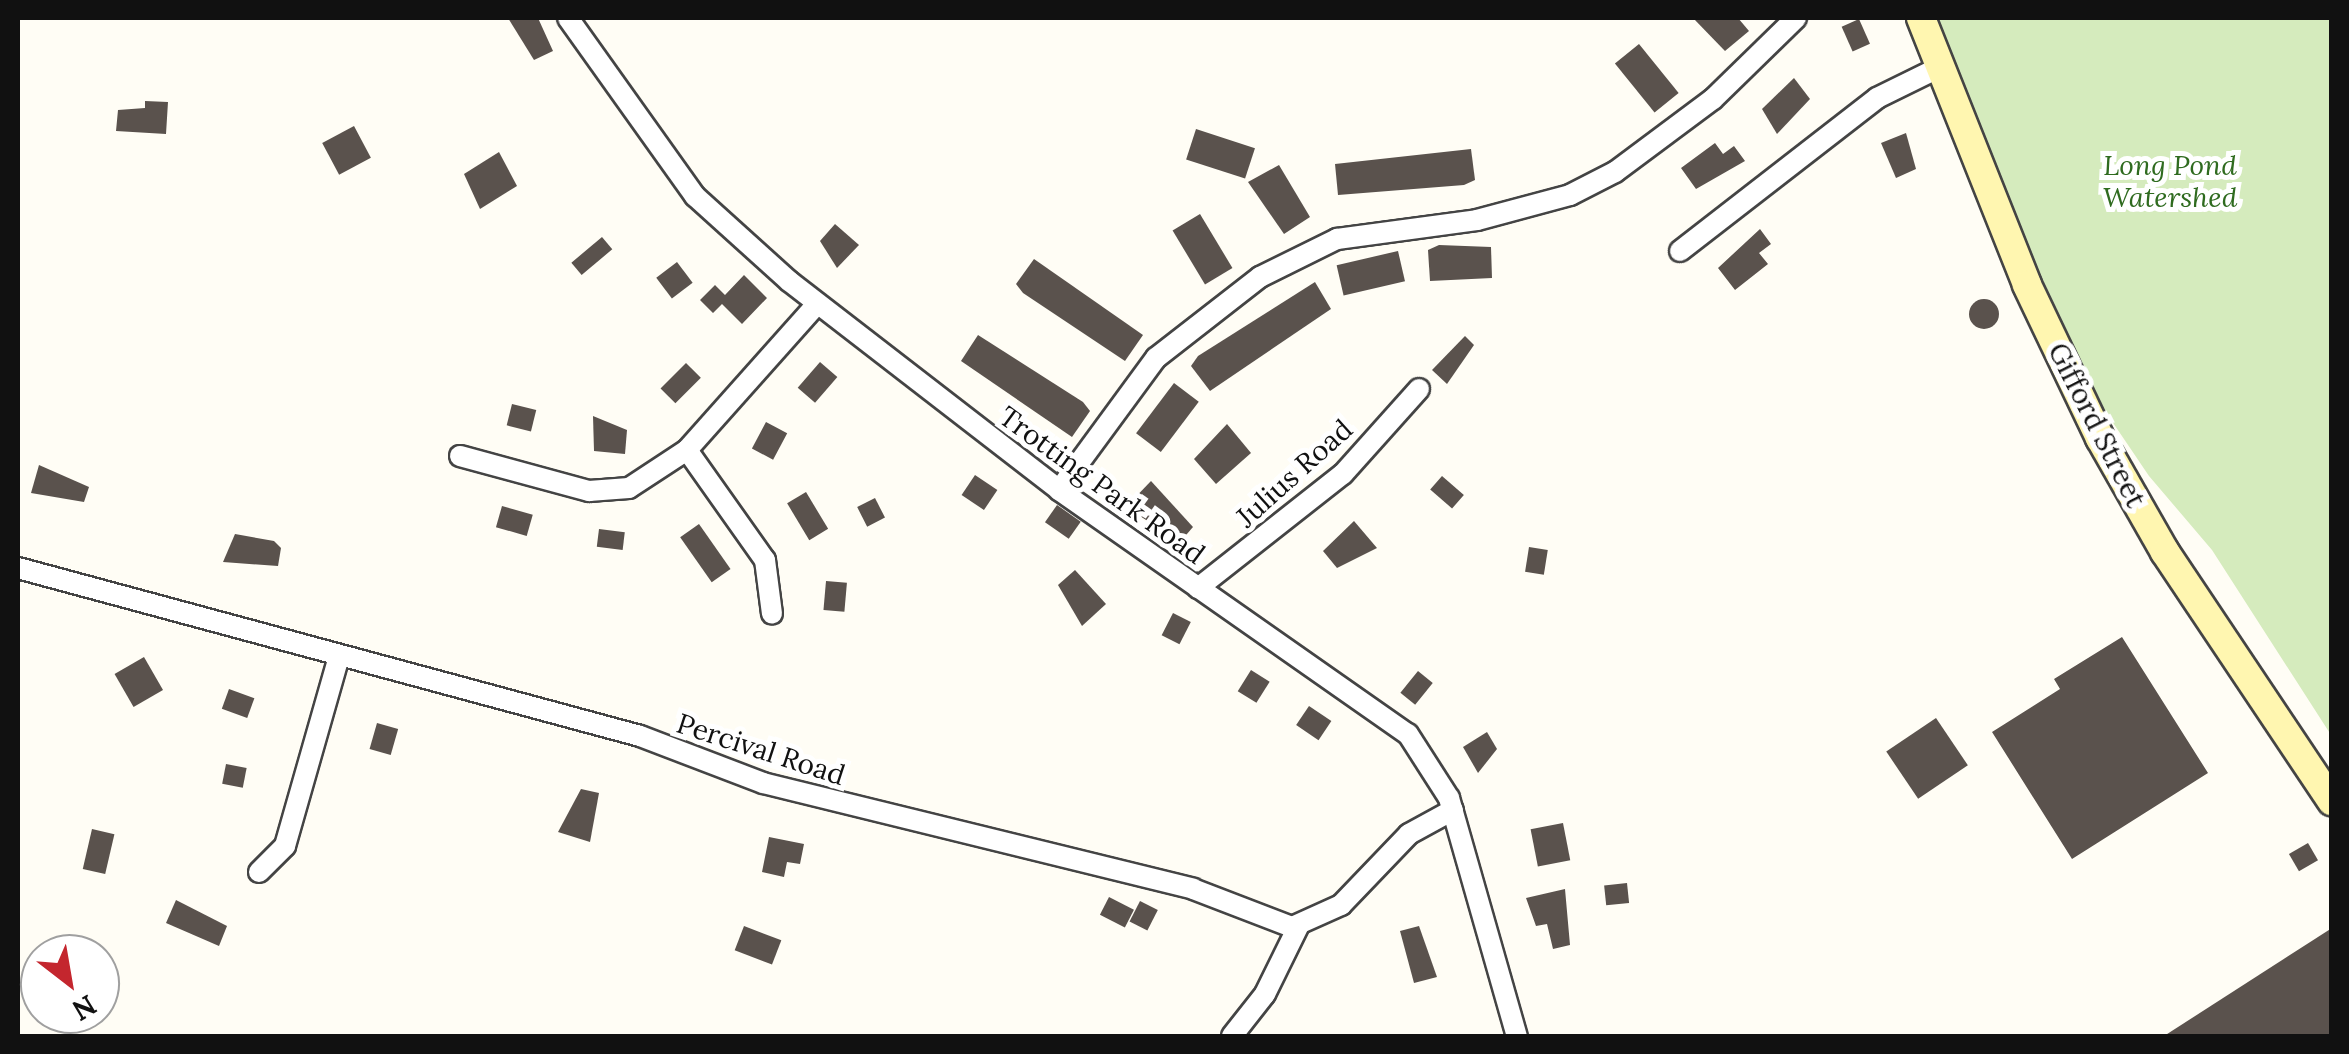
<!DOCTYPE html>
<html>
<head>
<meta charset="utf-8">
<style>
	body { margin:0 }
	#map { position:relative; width:2349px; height:1054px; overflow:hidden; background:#fffdf5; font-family:Lora,serif }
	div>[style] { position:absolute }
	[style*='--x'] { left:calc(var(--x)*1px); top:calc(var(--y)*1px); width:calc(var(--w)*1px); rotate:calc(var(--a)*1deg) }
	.green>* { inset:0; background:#d5ebbd }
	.building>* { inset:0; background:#5a524d; transform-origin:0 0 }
	.round { border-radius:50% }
	.roads { filter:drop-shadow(2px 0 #444) drop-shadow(-2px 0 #444) drop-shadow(0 2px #444) drop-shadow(0 -2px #444) }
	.minor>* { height:20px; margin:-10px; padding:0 10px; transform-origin:10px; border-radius:10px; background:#fff }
	.secondary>* { height:28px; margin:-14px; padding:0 14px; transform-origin:14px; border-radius:14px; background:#fff6b0 }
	span { translate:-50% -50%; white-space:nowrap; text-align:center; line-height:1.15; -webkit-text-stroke:10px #fff; paint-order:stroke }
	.park-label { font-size:28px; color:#2f6b1f; font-style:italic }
	.street-label { font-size:28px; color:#111 }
	.frame { position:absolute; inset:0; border:20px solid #111; pointer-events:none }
	.north { position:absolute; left:20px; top:934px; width:100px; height:100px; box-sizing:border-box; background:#fff; border:2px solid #a0a0a0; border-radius:50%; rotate:149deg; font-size:28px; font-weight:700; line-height:40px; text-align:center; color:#111 }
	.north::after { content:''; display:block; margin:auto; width:35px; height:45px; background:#c4262e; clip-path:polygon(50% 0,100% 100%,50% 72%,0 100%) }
</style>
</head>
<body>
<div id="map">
	<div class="green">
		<div style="clip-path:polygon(1927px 18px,2331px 18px,2331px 735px,2212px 550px,2149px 476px,2057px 340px)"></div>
	</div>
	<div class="building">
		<div style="clip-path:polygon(508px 18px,538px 18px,553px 51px,534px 60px)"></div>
		<div style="clip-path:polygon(1693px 18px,1738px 18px,1749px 31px,1725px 51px)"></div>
		<div style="left:1859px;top:19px;width:27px;height:19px;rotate:66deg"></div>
		<div style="left:1639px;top:44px;width:63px;height:31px;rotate:51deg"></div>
		<div style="clip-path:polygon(1794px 78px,1810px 99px,1777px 134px,1762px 109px)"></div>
		<div style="clip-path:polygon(145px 101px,168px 102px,166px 134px,116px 131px,118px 110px,145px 108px)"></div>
		<div style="left:354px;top:126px;width:36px;height:36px;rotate:62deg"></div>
		<div style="left:1196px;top:129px;width:62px;height:32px;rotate:18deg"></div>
		<div style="clip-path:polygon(1906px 133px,1916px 169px,1896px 178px,1881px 143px)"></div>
		<div style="clip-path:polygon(1715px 143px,1723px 154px,1734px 146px,1745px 161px,1696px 189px,1681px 168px)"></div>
		<div style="clip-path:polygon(1471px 149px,1475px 180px,1464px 185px,1338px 195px,1335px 164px)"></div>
		<div style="clip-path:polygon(499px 152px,517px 186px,480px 209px,464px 174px)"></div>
		<div style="clip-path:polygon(1279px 165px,1310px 217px,1284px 234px,1248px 182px)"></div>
		<div style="left:1200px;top:214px;width:63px;height:32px;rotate:59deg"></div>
		<div style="clip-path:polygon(835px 224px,859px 245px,837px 268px,820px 241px)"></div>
		<div style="clip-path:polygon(1760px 229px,1771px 244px,1759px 253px,1768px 264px,1735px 290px,1718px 268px)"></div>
		<div style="left:602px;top:237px;width:16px;height:40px;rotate:50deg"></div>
		<div style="clip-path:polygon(1439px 245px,1491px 247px,1492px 278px,1430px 281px,1428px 250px)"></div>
		<div style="left:1398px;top:251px;width:31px;height:63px;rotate:77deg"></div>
		<div style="clip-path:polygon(1034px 259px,1143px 335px,1125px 361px,1023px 293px,1016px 284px)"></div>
		<div style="left:677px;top:262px;width:26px;height:26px;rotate:53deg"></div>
		<div style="clip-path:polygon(744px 275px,767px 298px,742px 324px,722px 304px,713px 313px,700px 300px,715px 285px,725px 295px)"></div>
		<div style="clip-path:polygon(1315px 282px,1331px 309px,1210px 391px,1191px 366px,1198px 356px)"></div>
		<div class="round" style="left:1969px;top:299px;width:30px;height:30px"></div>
		<div style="clip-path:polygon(978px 335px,1083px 402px,1090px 411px,1072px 437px,961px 361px)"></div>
		<div style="clip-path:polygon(1465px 336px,1474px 345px,1447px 384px,1432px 370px)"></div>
		<div style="left:820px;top:362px;width:23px;height:34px;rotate:41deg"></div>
		<div style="left:686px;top:363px;width:21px;height:36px;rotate:45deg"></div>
		<div style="left:1174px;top:383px;width:31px;height:63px;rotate:37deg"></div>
		<div style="left:512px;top:404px;width:25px;height:22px;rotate:14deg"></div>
		<div style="clip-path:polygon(593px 416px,627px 430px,625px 454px,594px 451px)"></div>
		<div style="left:766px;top:422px;width:24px;height:30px;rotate:28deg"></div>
		<div style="clip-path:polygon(1227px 424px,1251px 453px,1216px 484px,1194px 459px)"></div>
		<div style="clip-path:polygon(39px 465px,89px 487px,84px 502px,31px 493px)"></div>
		<div style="left:975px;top:475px;width:27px;height:24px;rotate:34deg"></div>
		<div style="left:1442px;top:476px;width:29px;height:18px;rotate:41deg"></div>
		<div style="clip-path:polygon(1151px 481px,1193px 527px,1180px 542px,1126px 507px)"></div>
		<div style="left:806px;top:492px;width:43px;height:22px;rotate:59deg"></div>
		<div style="left:875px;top:498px;width:22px;height:20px;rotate:63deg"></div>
		<div style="left:1057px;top:505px;width:29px;height:21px;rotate:35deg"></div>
		<div style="left:502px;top:506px;width:32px;height:22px;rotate:16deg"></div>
		<div style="clip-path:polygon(1354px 521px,1377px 548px,1337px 568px,1323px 551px)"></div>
		<div style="left:699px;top:524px;width:55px;height:23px;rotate:55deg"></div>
		<div style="left:599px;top:529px;width:26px;height:18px;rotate:7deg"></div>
		<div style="clip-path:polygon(235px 534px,274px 541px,281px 548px,278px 566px,223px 562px)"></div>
		<div style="left:1529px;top:547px;width:19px;height:25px;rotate:9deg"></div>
		<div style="clip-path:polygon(1075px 570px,1106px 604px,1082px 626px,1058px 585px)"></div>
		<div style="left:826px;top:581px;width:21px;height:29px;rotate:5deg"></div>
		<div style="left:1173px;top:613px;width:20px;height:25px;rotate:27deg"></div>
		<div style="clip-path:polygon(2122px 637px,2208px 773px,2072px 859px,1992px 732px,2060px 689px,2054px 679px)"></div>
		<div style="left:144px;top:657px;width:38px;height:34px;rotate:60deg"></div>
		<div style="left:1251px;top:670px;width:22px;height:25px;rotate:32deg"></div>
		<div style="left:1418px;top:671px;width:19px;height:28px;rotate:39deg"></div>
		<div style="left:229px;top:689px;width:27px;height:21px;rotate:20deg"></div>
		<div style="left:1309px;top:706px;width:27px;height:23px;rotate:34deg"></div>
		<div style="left:1936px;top:718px;width:57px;height:60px;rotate:56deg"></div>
		<div style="left:377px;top:723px;width:22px;height:27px;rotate:16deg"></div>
		<div style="clip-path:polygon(1487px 732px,1497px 749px,1478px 773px,1463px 747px)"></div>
		<div style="left:226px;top:764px;width:21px;height:20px;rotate:11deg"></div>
		<div style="clip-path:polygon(581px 789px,599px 793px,590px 842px,558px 832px)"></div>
		<div style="left:1563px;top:823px;width:38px;height:33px;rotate:79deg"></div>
		<div style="left:92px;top:829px;width:23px;height:41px;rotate:13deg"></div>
		<div style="clip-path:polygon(769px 837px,804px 844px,800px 864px,787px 862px,784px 877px,762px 872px)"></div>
		<div style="left:2308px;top:843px;width:20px;height:22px;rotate:60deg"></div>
		<div style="left:1627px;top:883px;width:20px;height:23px;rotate:84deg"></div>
		<div style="clip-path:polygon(1565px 889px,1570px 945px,1553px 949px,1547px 924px,1536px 926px,1526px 898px)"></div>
		<div style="left:1109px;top:897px;width:28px;height:20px;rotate:27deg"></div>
		<div style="clip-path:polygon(176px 900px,227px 926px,219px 946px,166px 923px)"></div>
		<div style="left:1140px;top:901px;width:20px;height:23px;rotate:27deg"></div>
		<div style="left:744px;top:926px;width:40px;height:26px;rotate:21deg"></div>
		<div style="clip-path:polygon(1419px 926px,1437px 977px,1414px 983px,1400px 931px)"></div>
		<div style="clip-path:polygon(2332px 928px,2332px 1036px,2164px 1036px)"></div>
	</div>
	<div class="roads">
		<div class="minor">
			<div style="--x:568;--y:18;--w:219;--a:54.5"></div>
			<div style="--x:695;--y:196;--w:127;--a:42.1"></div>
			<div style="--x:789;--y:281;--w:341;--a:37.7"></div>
			<div style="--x:1059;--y:490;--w:426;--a:35"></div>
			<div style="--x:1408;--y:734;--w:76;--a:57.4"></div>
			<div style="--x:1449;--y:798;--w:248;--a:74.1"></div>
			<div style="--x:1680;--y:251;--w:249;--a:-37.8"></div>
			<div style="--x:1877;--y:98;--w:72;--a:-26.2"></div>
			<div style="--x:687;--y:450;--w:135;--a:54.7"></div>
			<div style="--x:765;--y:560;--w:54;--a:82.6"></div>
			<div style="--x:460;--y:456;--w:134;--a:15.2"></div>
			<div style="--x:589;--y:491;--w:40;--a:-4.3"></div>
			<div style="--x:629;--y:488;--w:69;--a:-33.2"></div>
			<div style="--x:687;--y:450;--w:195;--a:-48.3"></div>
			<div style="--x:1059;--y:490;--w:164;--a:-53.7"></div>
			<div style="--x:1156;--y:358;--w:132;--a:-37.9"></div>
			<div style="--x:1260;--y:277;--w:86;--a:-26.3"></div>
			<div style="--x:1337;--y:239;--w:141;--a:-7.7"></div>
			<div style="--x:1477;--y:220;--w:96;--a:-15"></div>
			<div style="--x:1570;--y:195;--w:51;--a:-27.1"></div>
			<div style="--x:1615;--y:172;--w:122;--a:-36.7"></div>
			<div style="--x:1713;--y:99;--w:116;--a:-44.3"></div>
			<div style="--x:18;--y:568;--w:644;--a:15.11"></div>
			<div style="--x:640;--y:736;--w:132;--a:20.9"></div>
			<div style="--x:763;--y:783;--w:443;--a:13.8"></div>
			<div style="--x:1193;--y:889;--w:106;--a:21"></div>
			<div style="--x:1292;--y:927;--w:54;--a:-24.2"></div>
			<div style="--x:1341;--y:905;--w:98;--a:-46.2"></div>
			<div style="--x:1409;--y:834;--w:50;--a:-28.6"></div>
			<div style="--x:1198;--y:588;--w:184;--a:-38.2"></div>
			<div style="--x:1343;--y:474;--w:114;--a:-48.2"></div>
			<div style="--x:259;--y:872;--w:37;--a:-45"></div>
			<div style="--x:285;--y:846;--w:197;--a:-74.1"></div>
			<div style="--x:1232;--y:1036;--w:53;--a:-51.8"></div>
			<div style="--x:1265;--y:994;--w:77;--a:-63.8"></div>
		</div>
		<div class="secondary">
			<div style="--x:1921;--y:18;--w:287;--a:68.3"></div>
			<div style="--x:2027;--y:285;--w:170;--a:64.5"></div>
			<div style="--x:2100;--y:438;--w:131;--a:60.3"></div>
			<div style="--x:2165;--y:552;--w:300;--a:56.2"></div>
		</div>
	</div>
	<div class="park-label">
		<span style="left:2170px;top:181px">Long Pond<br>Watershed</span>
	</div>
	<div class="street-label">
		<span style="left:2097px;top:425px;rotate:63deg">Gifford Street</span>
		<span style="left:1294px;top:473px;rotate:-42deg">Julius Road</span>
		<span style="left:1102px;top:485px;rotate:36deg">Trotting Park Road</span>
		<span style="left:761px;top:749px;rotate:18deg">Percival Road</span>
	</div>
	<div class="frame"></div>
	<div class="north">N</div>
</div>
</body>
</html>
